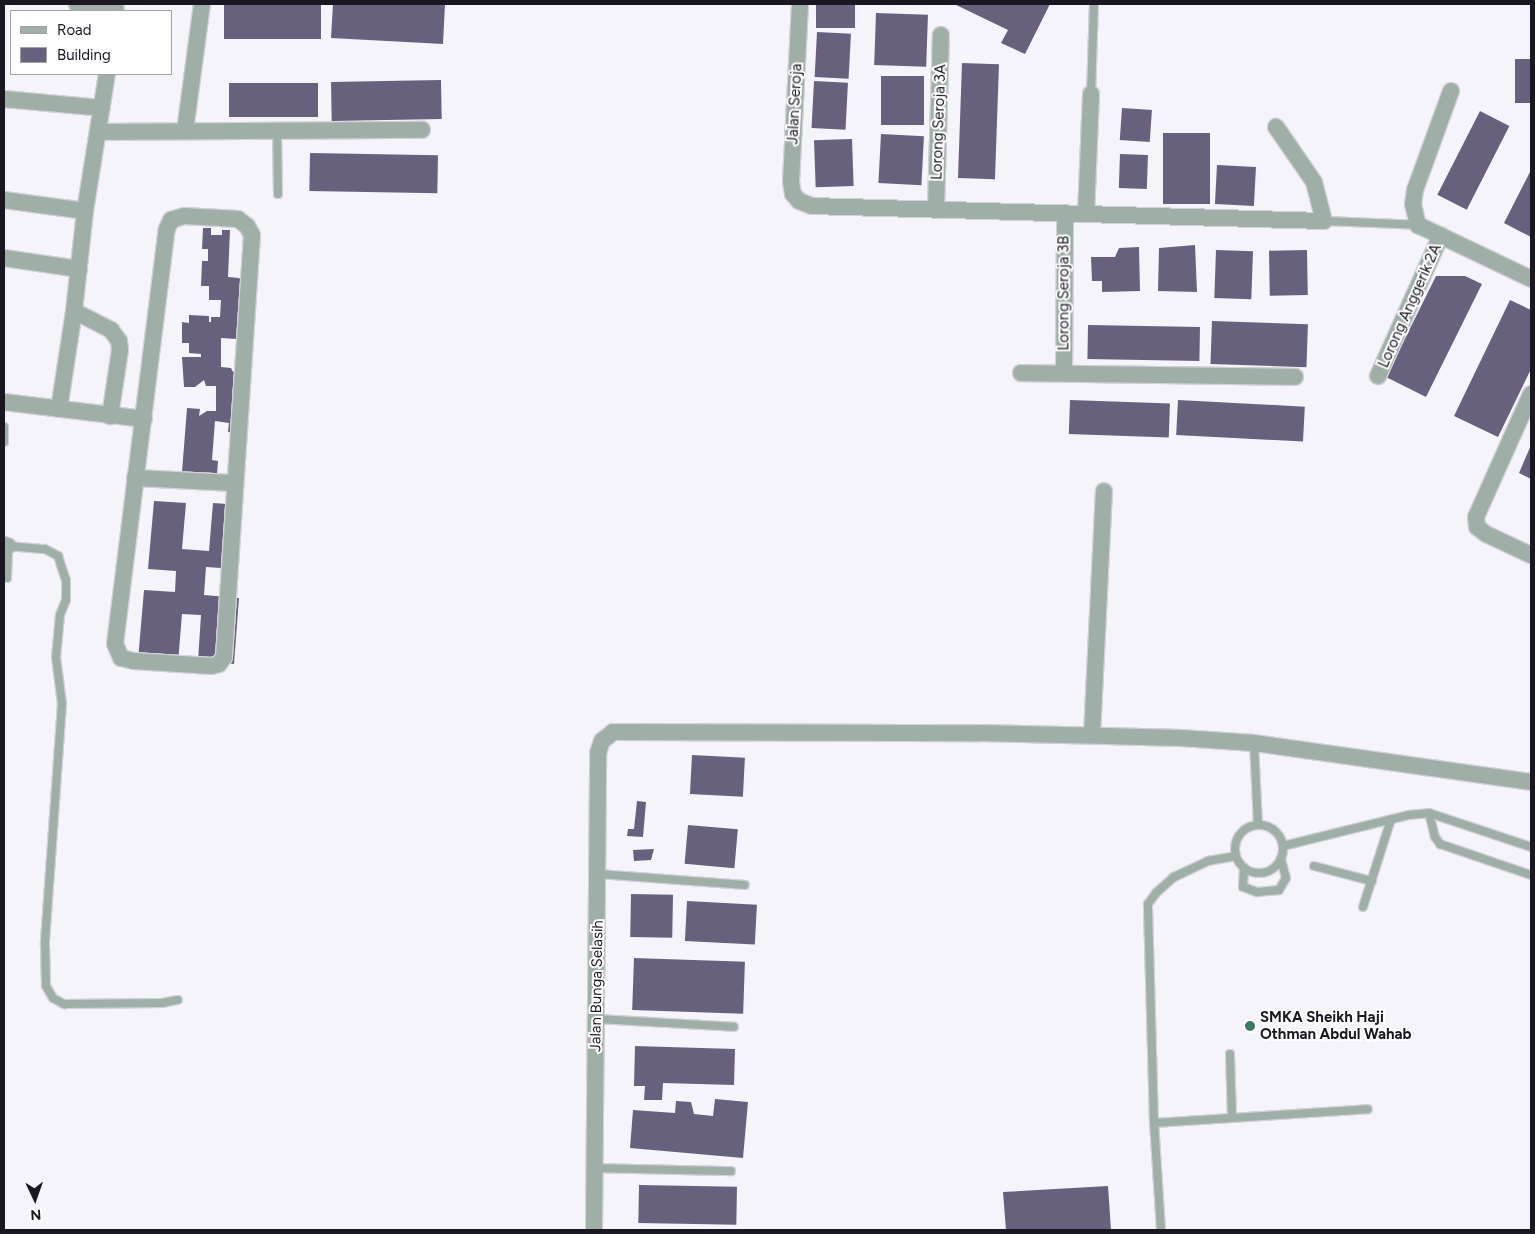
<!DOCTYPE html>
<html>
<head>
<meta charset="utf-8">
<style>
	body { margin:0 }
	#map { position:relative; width:1535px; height:1234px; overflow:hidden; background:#f5f4fb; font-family:Figtree,sans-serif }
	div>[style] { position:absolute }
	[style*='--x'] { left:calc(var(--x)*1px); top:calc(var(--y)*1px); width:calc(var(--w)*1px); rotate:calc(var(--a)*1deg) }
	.building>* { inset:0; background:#67617e; transform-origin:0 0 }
	.roads { filter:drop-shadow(1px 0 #d2d1d8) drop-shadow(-1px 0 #d2d1d8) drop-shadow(0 1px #d2d1d8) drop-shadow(0 -1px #d2d1d8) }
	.service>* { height:8px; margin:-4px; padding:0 4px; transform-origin:4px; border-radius:4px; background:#9fafa8 }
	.service>.ring { margin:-4px; padding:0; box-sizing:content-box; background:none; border:8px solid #9fafa8; border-radius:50% }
	.minor>* { height:16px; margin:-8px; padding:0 8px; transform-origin:8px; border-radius:8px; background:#9fafa8 }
	.dots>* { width:14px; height:14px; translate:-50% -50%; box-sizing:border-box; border:2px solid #fff; border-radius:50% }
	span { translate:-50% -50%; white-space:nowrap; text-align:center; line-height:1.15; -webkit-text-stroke:4px #fff; paint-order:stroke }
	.street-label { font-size:15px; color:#1a1723 }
	.poi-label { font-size:15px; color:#1a1723; font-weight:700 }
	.left { translate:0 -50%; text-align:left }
	.frame { position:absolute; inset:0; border:5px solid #1a1723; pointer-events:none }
	.legend { position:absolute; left:10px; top:10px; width:162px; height:65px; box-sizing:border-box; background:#fff; border:1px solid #a3a2a7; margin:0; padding:6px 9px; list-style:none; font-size:15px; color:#1a1723 }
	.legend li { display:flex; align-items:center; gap:10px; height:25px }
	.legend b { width:25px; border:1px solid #a3a2a7 }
	.north { position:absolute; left:10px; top:1174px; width:50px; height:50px; -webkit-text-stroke:4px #fff; paint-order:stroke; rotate:177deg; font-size:14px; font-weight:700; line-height:20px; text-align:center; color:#1a1723 }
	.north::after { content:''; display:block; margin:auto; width:18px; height:22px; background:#1a1723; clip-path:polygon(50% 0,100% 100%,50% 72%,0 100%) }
</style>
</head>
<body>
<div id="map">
	<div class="building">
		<div style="left:224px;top:4px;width:97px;height:35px"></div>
		<div style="clip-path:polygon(333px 4px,445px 4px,443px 44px,331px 38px)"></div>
		<div style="left:816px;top:4px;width:39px;height:24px"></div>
		<div style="clip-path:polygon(954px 4px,1050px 4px,1025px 54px,1001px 43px,1008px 30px)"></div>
		<div style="left:876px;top:13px;width:52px;height:52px;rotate:2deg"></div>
		<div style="left:817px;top:32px;width:34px;height:45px;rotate:3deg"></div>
		<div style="left:1515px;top:59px;width:16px;height:44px"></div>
		<div style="left:962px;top:63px;width:37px;height:115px;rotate:2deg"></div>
		<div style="left:881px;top:76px;width:43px;height:49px"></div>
		<div style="left:441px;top:80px;width:39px;height:110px;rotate:89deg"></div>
		<div style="left:814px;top:81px;width:34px;height:47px;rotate:3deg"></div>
		<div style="left:229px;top:83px;width:89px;height:34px"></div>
		<div style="left:1122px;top:108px;width:30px;height:32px;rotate:4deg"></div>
		<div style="left:1480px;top:111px;width:33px;height:94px;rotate:27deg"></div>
		<div style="left:1163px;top:133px;width:47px;height:71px"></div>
		<div style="left:881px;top:134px;width:43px;height:49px;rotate:3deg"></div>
		<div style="left:852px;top:139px;width:47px;height:38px;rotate:88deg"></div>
		<div style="left:310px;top:153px;width:128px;height:38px;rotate:1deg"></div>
		<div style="left:1120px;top:154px;width:28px;height:34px;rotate:2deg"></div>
		<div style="left:1217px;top:165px;width:39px;height:39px;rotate:3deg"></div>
		<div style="clip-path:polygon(1531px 170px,1531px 237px,1504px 223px)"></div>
		<div style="clip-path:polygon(203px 228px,211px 228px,211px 235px,222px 235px,222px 230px,230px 230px,228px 277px,239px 278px,244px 283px,237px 347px,237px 339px,221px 338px,221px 367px,231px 368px,233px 372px,238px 368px,243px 433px,228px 432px,229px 423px,215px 421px,212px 460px,218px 461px,217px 475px,182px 472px,187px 408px,200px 409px,199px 416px,207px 411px,216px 411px,216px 386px,206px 386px,204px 380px,195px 387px,184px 387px,182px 357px,201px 357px,201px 354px,189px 353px,189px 343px,182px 343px,182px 322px,189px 323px,189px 315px,209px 316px,209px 322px,211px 322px,211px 317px,220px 317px,221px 300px,209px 300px,209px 286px,201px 286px,202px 261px,208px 261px,208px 249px,202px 249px)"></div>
		<div style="clip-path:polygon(1195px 245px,1197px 292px,1158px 291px,1159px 248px)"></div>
		<div style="clip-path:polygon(1139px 247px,1140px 291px,1102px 292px,1102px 281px,1092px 281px,1091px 257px,1115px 257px,1119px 248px)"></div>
		<div style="left:1216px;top:250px;width:37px;height:48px;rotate:2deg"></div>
		<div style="left:1307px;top:250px;width:45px;height:38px;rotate:89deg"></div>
		<div style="clip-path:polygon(1436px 276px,1465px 276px,1482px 284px,1426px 397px,1386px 377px)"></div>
		<div style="clip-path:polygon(1510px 300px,1531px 310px,1531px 369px,1498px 437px,1454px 416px)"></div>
		<div style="left:1212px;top:321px;width:96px;height:43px;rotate:2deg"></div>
		<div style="left:1088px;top:325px;width:112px;height:34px;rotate:1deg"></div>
		<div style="left:1070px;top:400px;width:100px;height:34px;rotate:2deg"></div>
		<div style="left:1178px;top:400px;width:127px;height:35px;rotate:3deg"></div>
		<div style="clip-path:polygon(1531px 445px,1531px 479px,1519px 473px)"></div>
		<div style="clip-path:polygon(154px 501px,186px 503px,182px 549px,209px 551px,213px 503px,241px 505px,236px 569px,206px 567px,204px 595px,239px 598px,234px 664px,198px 661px,201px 615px,182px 614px,178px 663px,138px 660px,144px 590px,175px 592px,176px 571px,148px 569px)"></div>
		<div style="left:692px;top:755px;width:53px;height:39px;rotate:3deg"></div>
		<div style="clip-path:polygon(637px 801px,646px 802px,643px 837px,627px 836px,628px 829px,634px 829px)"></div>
		<div style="left:688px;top:825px;width:50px;height:39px;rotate:5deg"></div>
		<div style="clip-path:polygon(654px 849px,651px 860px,634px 861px,633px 850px)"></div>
		<div style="left:631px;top:894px;width:42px;height:43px;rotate:1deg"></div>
		<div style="left:687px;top:901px;width:70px;height:40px;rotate:3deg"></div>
		<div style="left:634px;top:958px;width:111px;height:52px;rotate:2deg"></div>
		<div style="clip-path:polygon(635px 1046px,735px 1049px,734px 1085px,663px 1083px,662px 1100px,644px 1100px,645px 1086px,634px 1086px)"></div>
		<div style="clip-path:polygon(715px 1099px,748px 1102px,743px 1158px,630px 1148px,633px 1110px,675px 1113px,676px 1101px,691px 1102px,694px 1114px,713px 1116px)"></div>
		<div style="left:639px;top:1185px;width:98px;height:38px;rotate:1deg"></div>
		<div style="clip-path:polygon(1108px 1186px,1111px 1230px,1006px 1230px,1003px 1192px)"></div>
	</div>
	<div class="roads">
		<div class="service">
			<div style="--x:1091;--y:94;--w:90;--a:-88.1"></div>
			<div style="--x:277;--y:131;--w:63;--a:89.1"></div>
			<div style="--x:1324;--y:221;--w:94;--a:2.4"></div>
			<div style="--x:4;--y:427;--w:15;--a:90"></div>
			<div style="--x:7;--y:578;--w:32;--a:-88"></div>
			<div style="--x:8;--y:546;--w:37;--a:5"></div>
			<div style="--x:45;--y:549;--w:15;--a:28"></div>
			<div style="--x:58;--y:556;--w:25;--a:72"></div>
			<div style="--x:66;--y:580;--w:20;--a:90"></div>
			<div style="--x:66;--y:600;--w:16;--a:112"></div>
			<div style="--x:60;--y:615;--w:42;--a:95.4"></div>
			<div style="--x:56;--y:657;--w:47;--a:82.7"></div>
			<div style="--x:62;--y:704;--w:241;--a:94.1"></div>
			<div style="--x:45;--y:944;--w:42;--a:88.6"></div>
			<div style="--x:46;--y:986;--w:14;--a:60"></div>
			<div style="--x:53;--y:998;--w:13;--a:29"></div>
			<div style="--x:64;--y:1004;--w:98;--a:-0.6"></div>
			<div style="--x:162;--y:1003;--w:16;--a:-11"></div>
			<div style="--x:1254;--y:743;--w:82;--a:87.2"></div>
			<div style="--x:1429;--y:813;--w:25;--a:76"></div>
			<div style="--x:1435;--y:837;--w:9;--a:54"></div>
			<div style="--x:1440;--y:844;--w:96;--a:18.8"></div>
			<div class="ring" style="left:1235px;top:825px;width:40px;height:40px"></div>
			<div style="--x:1283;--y:846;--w:129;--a:-13.9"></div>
			<div style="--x:1408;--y:815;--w:21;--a:-5"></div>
			<div style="--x:1429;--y:813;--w:108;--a:18.4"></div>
			<div style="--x:1314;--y:866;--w:60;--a:14.5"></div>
			<div style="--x:1244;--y:868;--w:19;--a:93"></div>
			<div style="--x:1243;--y:887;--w:15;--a:20"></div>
			<div style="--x:1257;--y:892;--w:22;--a:-5"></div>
			<div style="--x:1279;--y:890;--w:14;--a:-60"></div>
			<div style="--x:1286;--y:878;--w:20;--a:-105"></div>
			<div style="--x:599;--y:874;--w:146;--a:4.3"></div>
			<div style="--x:1363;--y:907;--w:92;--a:-72.3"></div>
			<div style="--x:597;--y:1019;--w:137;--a:3.3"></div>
			<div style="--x:1230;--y:1054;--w:63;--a:88.2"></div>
			<div style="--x:1154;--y:1123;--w:214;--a:-3.7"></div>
			<div style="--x:595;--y:1168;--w:136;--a:1.3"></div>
			<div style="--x:1161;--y:1230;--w:107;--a:-93.7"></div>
			<div style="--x:1154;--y:1123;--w:219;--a:-91.6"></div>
			<div style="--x:1148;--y:904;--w:14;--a:-54"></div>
			<div style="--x:1156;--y:893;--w:24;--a:-42"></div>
			<div style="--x:1174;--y:877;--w:38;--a:-25"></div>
			<div style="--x:1208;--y:861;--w:27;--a:-10"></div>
		</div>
		<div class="minor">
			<div style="--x:77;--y:4;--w:39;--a:7"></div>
			<div style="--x:800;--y:4;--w:178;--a:92.9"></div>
			<div style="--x:791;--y:182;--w:12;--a:81"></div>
			<div style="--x:793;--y:194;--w:9;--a:49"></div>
			<div style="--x:799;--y:201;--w:14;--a:21"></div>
			<div style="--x:812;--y:206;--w:512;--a:1.68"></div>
			<div style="--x:1324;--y:221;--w:40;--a:-104.4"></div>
			<div style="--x:1314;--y:182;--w:67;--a:-124.6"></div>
			<div style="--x:1451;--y:91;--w:105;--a:110"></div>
			<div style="--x:1415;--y:190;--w:14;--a:98"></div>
			<div style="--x:1413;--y:204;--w:22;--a:77"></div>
			<div style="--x:1418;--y:225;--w:125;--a:25.5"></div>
			<div style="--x:4;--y:99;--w:98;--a:5.2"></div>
			<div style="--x:185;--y:131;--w:128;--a:-82.4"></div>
			<div style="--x:99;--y:132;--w:323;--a:-0.4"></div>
			<div style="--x:4;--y:200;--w:82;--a:7.7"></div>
			<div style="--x:936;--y:210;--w:175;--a:-88.4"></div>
			<div style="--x:1086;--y:214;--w:120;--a:-87.6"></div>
			<div style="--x:184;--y:216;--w:54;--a:3.2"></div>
			<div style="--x:238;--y:219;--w:11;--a:38"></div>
			<div style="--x:247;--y:226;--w:10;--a:61"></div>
			<div style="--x:252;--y:235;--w:423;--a:93.8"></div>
			<div style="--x:224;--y:657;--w:9;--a:126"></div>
			<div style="--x:219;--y:664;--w:8;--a:166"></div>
			<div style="--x:211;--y:666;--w:77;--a:-176.3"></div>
			<div style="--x:134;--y:661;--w:13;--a:-167"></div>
			<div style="--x:121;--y:658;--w:15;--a:-113"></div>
			<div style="--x:115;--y:644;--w:418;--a:-82.9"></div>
			<div style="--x:167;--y:229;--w:10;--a:-66"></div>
			<div style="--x:171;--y:220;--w:14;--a:-17"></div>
			<div style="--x:4;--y:258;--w:76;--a:8.3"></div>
			<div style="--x:74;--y:311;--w:42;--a:27.2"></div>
			<div style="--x:111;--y:330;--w:14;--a:54"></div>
			<div style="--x:119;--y:341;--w:9;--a:84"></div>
			<div style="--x:120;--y:350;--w:67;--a:98.6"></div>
			<div style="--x:1021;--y:373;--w:274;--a:0.8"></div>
			<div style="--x:1064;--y:373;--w:160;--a:-89.6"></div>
			<div style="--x:1378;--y:376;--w:154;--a:-65.9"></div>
			<div style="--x:1531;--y:394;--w:135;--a:114.1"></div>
			<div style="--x:1476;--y:517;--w:10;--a:84"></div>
			<div style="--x:1477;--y:527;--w:11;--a:38"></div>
			<div style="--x:1486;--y:534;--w:50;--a:25"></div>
			<div style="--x:4;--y:402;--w:141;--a:6.9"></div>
			<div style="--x:59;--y:409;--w:99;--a:-81.3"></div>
			<div style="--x:74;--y:311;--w:101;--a:-83.7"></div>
			<div style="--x:85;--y:211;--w:139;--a:-80.9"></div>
			<div style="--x:135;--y:478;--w:100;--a:2.9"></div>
			<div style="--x:4;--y:545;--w:4;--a:14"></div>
			<div style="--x:1092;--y:735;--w:244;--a:-87.2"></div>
			<div style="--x:594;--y:1230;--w:477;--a:-89.5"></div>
			<div style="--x:598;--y:753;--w:13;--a:-72"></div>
			<div style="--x:602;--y:741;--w:14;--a:-39"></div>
			<div style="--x:613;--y:732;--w:367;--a:0.2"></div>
			<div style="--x:980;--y:733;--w:201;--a:1.4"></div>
			<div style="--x:1181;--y:738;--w:73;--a:3.9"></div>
			<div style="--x:1254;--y:743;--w:280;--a:8"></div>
		</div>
	</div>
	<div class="dots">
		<div style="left:1250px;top:1026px;background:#3c7964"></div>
	</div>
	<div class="street-label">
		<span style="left:795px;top:104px;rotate:-87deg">Jalan Seroja</span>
		<span style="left:939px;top:122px;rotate:-88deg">Lorong Seroja 3A</span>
		<span style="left:1064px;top:293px;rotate:-90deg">Lorong Seroja 3B</span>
		<span style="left:1410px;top:306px;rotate:-66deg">Lorong Anggerik 2A</span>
		<span style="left:597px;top:986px;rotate:-89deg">Jalan Bunga Selasih</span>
	</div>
	<div class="poi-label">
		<span class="left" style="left:1260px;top:1026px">SMKA Sheikh Haji<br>Othman Abdul Wahab</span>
	</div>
	<div class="frame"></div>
	<ul class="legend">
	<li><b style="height:6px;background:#9fafa8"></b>Road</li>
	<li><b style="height:14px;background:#67617e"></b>Building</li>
	</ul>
	<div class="north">N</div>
</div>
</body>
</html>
